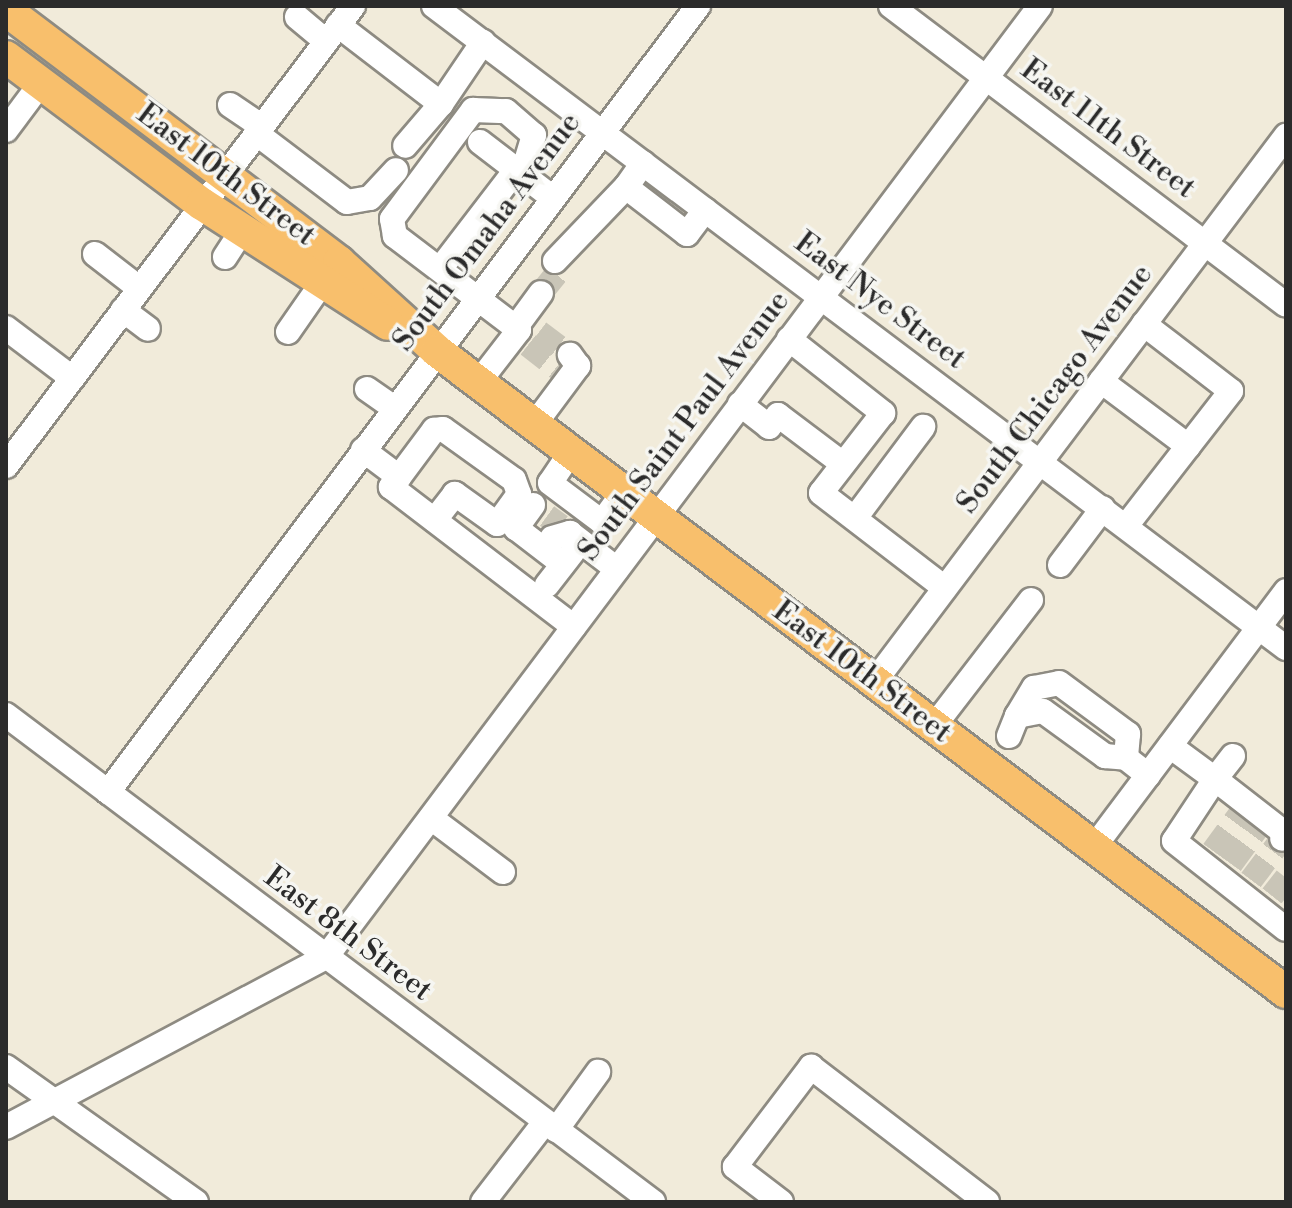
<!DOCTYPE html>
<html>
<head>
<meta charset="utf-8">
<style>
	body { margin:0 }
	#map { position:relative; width:1292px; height:1208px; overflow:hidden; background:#f1ebda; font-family:"Libre Bodoni",serif }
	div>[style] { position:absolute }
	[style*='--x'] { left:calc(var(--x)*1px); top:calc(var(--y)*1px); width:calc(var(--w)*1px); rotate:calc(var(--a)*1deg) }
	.minor-tunnel>* { height:24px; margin-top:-12px; transform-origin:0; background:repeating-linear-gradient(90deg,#c9c5b7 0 24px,transparent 0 36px) }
	.roads { filter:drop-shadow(2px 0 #8e8b82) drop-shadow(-2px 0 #8e8b82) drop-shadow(0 2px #8e8b82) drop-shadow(0 -2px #8e8b82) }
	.minor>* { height:24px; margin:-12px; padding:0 12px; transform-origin:12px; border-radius:12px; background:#fff }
	.major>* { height:32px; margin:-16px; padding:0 16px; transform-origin:16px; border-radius:16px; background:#f8bf6c }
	span { translate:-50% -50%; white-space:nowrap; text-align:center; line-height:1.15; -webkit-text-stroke:7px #f6f6f2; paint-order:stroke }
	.street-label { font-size:30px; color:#2b2b2b }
	.frame { position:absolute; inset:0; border:8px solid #2b2b2b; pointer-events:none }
</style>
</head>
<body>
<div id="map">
	<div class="minor-tunnel">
		<div style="--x:541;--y:293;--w:35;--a:-51"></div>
		<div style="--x:539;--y:332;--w:39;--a:37"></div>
		<div style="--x:528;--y:345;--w:41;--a:38"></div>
		<div style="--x:547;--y:516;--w:17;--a:36"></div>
		<div style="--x:1213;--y:851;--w:51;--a:-53.8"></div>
		<div style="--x:1231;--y:864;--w:51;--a:-53.8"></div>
		<div style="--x:1251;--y:880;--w:51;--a:-52.9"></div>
		<div style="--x:1272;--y:896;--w:23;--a:-52"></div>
	</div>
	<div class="roads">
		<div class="minor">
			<div style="--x:434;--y:6;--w:1067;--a:37"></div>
			<div style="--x:891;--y:6;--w:495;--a:37.1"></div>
			<div style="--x:297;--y:17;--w:38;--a:40"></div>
			<div style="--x:338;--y:25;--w:130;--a:37.5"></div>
			<div style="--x:441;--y:104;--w:55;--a:130.6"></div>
			<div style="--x:441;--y:104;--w:75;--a:-55.9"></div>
			<div style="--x:230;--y:105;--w:37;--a:34"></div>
			<div style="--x:6;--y:130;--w:59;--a:-53.3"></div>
			<div style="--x:256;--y:133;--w:114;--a:37.2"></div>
			<div style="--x:347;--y:202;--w:23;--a:-10"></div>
			<div style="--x:370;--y:198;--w:38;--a:-47"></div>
			<div style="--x:480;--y:142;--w:92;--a:37.5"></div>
			<div style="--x:643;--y:163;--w:29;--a:125"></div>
			<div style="--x:626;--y:187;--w:77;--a:37.6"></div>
			<div style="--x:687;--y:234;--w:30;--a:-53"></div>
			<div style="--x:95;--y:254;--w:56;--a:37.7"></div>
			<div style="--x:225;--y:257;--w:31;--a:-57"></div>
			<div style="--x:555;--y:261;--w:103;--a:-46.2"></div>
			<div style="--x:440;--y:269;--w:125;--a:-52.5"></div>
			<div style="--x:123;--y:310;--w:31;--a:37"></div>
			<div style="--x:516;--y:327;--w:42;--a:-53.7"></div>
			<div style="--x:6;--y:328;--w:83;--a:37.1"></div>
			<div style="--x:288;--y:332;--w:56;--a:-55.2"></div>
			<div style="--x:789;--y:339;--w:120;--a:38.2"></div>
			<div style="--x:883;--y:413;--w:101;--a:127.8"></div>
			<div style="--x:821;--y:493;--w:156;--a:37.5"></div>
			<div style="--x:1101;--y:381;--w:109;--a:36.8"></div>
			<div style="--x:478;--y:383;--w:67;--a:-52.3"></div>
			<div style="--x:519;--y:330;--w:156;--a:-142.8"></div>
			<div style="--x:395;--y:236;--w:17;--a:-100"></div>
			<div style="--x:392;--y:219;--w:136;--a:-53.4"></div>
			<div style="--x:473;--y:110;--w:33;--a:2"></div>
			<div style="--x:506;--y:111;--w:37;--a:41"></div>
			<div style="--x:534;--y:135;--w:42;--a:106.7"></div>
			<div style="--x:367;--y:389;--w:33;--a:35"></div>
			<div style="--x:740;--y:404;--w:37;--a:38"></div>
			<div style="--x:769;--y:427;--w:15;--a:-53"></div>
			<div style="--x:778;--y:415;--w:81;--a:37"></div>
			<div style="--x:534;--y:425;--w:74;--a:-53.3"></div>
			<div style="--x:578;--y:366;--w:14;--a:-126"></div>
			<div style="--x:363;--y:450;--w:45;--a:36.9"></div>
			<div style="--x:399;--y:477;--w:13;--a:129"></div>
			<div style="--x:391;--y:487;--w:230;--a:37.4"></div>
			<div style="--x:571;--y:452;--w:37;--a:124"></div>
			<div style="--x:550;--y:483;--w:65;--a:36.9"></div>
			<div style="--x:602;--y:522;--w:37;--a:-54"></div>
			<div style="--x:6;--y:466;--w:576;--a:-52.97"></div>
			<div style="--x:399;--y:477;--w:59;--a:-53.3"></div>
			<div style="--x:434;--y:430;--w:9;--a:-6"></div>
			<div style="--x:443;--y:429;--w:87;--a:35.7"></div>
			<div style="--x:514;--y:480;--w:15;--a:70"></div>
			<div style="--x:519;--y:494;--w:37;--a:126"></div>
			<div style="--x:497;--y:524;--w:52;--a:-144.5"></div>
			<div style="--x:455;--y:494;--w:33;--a:128"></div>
			<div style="--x:533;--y:505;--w:29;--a:126"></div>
			<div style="--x:516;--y:528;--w:59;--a:37.5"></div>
			<div style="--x:855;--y:518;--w:114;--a:-53.2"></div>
			<div style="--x:1126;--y:526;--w:171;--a:-52.1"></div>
			<div style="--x:1231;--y:391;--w:110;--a:-142.4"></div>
			<div style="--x:552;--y:538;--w:19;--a:-16"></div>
			<div style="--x:570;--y:533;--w:59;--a:37.5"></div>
			<div style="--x:1060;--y:565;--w:71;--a:-53"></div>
			<div style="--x:547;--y:585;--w:41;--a:-52"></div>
			<div style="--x:875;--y:681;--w:683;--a:-52.98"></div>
			<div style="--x:6;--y:715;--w:810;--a:36.97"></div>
			<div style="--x:1017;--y:716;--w:33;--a:-59"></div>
			<div style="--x:1034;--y:688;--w:25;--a:-11"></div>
			<div style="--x:1059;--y:683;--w:86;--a:36.5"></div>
			<div style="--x:1128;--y:734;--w:24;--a:95"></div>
			<div style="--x:934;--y:726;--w:159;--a:-52.4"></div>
			<div style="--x:1009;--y:736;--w:22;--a:-68"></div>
			<div style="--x:1017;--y:716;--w:26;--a:-11"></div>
			<div style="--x:1043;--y:711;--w:77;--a:36"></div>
			<div style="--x:1105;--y:756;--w:21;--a:5"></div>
			<div style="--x:1126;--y:758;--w:28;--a:38"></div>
			<div style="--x:1170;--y:746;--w:56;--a:36.3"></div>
			<div style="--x:1215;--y:779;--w:74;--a:123.5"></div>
			<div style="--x:1174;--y:841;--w:142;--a:38.2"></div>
			<div style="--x:1233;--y:756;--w:29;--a:128"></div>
			<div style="--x:1215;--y:779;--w:90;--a:37.8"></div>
			<div style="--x:1286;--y:834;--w:6;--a:129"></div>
			<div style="--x:108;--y:792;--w:983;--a:-53.11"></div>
			<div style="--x:431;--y:818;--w:90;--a:36.9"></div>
			<div style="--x:1094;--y:847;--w:320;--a:-53.1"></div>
			<div style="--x:6;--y:1067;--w:233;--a:35.4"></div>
			<div style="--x:6;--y:1127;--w:362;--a:-28"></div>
			<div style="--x:326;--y:957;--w:1189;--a:-53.1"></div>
			<div style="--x:556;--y:1130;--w:72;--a:-54.1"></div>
			<div style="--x:483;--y:1202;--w:101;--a:-52.2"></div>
			<div style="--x:781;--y:1202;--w:58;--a:-142.7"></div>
			<div style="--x:735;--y:1167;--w:126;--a:-52.8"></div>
			<div style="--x:811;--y:1067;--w:222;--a:37.5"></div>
		</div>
		<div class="major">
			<div style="--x:6;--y:10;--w:418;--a:37.1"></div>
			<div style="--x:339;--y:262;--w:132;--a:42.2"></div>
			<div style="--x:437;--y:351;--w:1064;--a:37.05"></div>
			<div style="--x:6;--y:57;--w:245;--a:36.9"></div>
			<div style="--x:202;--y:204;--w:221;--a:32.8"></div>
		</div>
	</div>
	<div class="street-label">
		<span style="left:1108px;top:129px;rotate:37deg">East 11th Street</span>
		<span style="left:226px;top:175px;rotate:37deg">East 10th Street</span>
		<span style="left:487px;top:232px;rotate:-53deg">South Omaha Avenue</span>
		<span style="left:880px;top:301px;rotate:37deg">East Nye Street</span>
		<span style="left:1055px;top:389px;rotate:-53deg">South Chicago Avenue</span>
		<span style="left:684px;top:426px;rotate:-53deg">South Saint Paul Avenue</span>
		<span style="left:862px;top:672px;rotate:37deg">East 10th Street</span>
		<span style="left:348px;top:934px;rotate:37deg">East 8th Street</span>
	</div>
	<div class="frame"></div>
</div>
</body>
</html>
